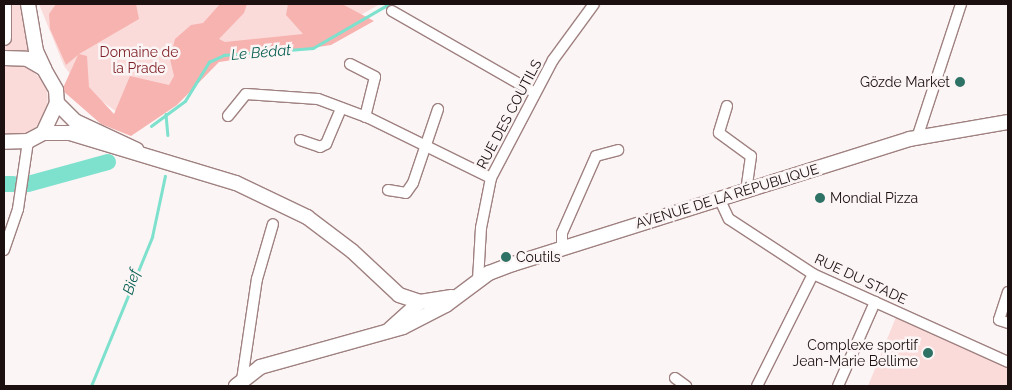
<!DOCTYPE html>
<html>
<head>
<meta charset="utf-8">
<style>
	body { margin:0 }
	#map { position:relative; width:1012px; height:390px; overflow:hidden; background:#fcf5f5; font-family:Raleway,sans-serif }
	div>[style] { position:absolute }
	[style*='--x'] { left:calc(var(--x)*1px); top:calc(var(--y)*1px); width:calc(var(--w)*1px); rotate:calc(var(--a)*1deg) }
	.green>* { inset:0; background:#fadbda }
	.forest>* { inset:0; background:#f7b3b0 }
	.stream>* { height:2.5px; margin:-1.25px; padding:0 1.25px; transform-origin:1.25px; border-radius:1.25px; background:#7de1cd }
	.river>* { height:16px; margin:-8px; padding:0 8px; transform-origin:8px; border-radius:8px; background:#7de1cd }
	.roads { filter:drop-shadow(1px 0 #9f8180) drop-shadow(-1px 0 #9f8180) drop-shadow(0 1px #9f8180) drop-shadow(0 -1px #9f8180) }
	.street>* { height:10px; margin:-5px; padding:0 5px; transform-origin:5px; border-radius:5px; background:#fff }
	.secondary>* { height:14px; margin:-7px; padding:0 7px; transform-origin:7px; border-radius:7px; background:#fff }
	.dots>* { width:14px; height:14px; translate:-50% -50%; box-sizing:border-box; border:2px solid #fcf5f5; border-radius:50% }
	span { translate:-50% -50%; white-space:nowrap; text-align:center; line-height:1.15; -webkit-text-stroke:5px #fcf5f5; paint-order:stroke }
	.park-label { font-size:14px; color:#7e1f25 }
	.poi-label { font-size:14px; color:#1c1110 }
	.right { translate:-100% -50%; text-align:right }
	.left { translate:0 -50%; text-align:left }
	.street-label { font-size:14px; color:#1c1110 }
	.water-label { font-size:15px; color:#0c6255; font-style:italic }
	.frame { position:absolute; inset:0; border:5px solid #1c1110; pointer-events:none }
</style>
</head>
<body>
<div id="map">
	<div class="green">
		<div style="clip-path:polygon(9px 4px,24px 4px,30px 52px,5px 50px)"></div>
		<div style="clip-path:polygon(39px 4px,380px 4px,308px 45px,223px 50px,188px 90px,121px 115px,78px 84px,64px 66px)"></div>
		<div style="clip-path:polygon(4px 64px,26px 65px,47px 85px,48px 114px,28px 135px,4px 136px)"></div>
		<div style="clip-path:polygon(896px 317px,1008px 368px,1008px 386px,868px 386px)"></div>
	</div>
	<div class="forest">
		<div style="clip-path:polygon(56px 4px,136px 4px,139px 19px,79px 54px,87px 56px,89px 87px,114px 114px,130px 76px,169px 85px,174px 76px,170px 59px,175px 39px,191px 25px,203px 23px,220px 4px,247px 4px,244px 13px,219px 39px,225px 42px,303px 34px,286px 15px,288px 4px,342px 4px,374px 21px,331px 45px,219px 62px,177px 105px,131px 136px,101px 124px,62px 90px,78px 55px,66px 65px,50px 29px,49px 14px)"></div>
	</div>
	<div class="stream">
		<div style="--x:166;--y:114;--w:21;--a:85"></div>
		<div style="--x:151;--y:126;--w:42;--a:-36.3"></div>
		<div style="--x:185;--y:101;--w:46;--a:-58.4"></div>
		<div style="--x:209;--y:62;--w:17;--a:-25"></div>
		<div style="--x:224;--y:55;--w:89;--a:-4.5"></div>
		<div style="--x:313;--y:48;--w:88;--a:-30.1"></div>
		<div style="--x:91;--y:386;--w:161;--a:-67.7"></div>
		<div style="--x:152;--y:237;--w:62;--a:-78"></div>
	</div>
	<div class="river">
		<div style="--x:4;--y:184;--w:9;--a:0"></div>
		<div style="--x:28;--y:184;--w:83;--a:-15.4"></div>
	</div>
	<div class="roads">
		<div class="street">
			<div style="--x:392;--y:11;--w:165;--a:29.8"></div>
			<div style="--x:350;--y:64;--w:28;--a:27"></div>
			<div style="--x:375;--y:77;--w:41;--a:104"></div>
			<div style="--x:727;--y:106;--w:28;--a:107"></div>
			<div style="--x:719;--y:133;--w:39;--a:36"></div>
			<div style="--x:751;--y:156;--w:34;--a:98"></div>
			<div style="--x:228;--y:116;--w:28;--a:-51"></div>
			<div style="--x:246;--y:94;--w:72;--a:4"></div>
			<div style="--x:318;--y:99;--w:54;--a:20.4"></div>
			<div style="--x:369;--y:118;--w:136;--a:26.2"></div>
			<div style="--x:917;--y:138;--w:141;--a:-71.8"></div>
			<div style="--x:300;--y:140;--w:21;--a:19"></div>
			<div style="--x:320;--y:147;--w:7;--a:-27"></div>
			<div style="--x:326;--y:144;--w:39;--a:-67"></div>
			<div style="--x:388;--y:190;--w:18;--a:9"></div>
			<div style="--x:406;--y:193;--w:12;--a:-55"></div>
			<div style="--x:413;--y:183;--w:78;--a:-71.3"></div>
			<div style="--x:719;--y:198;--w:23;--a:65"></div>
			<div style="--x:729;--y:219;--w:100;--a:33.2"></div>
			<div style="--x:813;--y:274;--w:214;--a:24.3"></div>
			<div style="--x:562;--y:247;--w:14;--a:-90"></div>
			<div style="--x:562;--y:233;--w:84;--a:-66.2"></div>
			<div style="--x:596;--y:156;--w:23;--a:-15"></div>
			<div style="--x:4;--y:250;--w:43;--a:-71.1"></div>
			<div style="--x:18;--y:209;--w:69;--a:-81.6"></div>
			<div style="--x:478;--y:280;--w:52;--a:-86.7"></div>
			<div style="--x:481;--y:228;--w:51;--a:-78.7"></div>
			<div style="--x:491;--y:178;--w:133;--a:-62.3"></div>
			<div style="--x:553;--y:60;--w:69;--a:-53.8"></div>
			<div style="--x:1008;--y:292;--w:29;--a:108"></div>
			<div style="--x:999;--y:320;--w:9;--a:18"></div>
			<div style="--x:675;--y:378;--w:14;--a:36"></div>
			<div style="--x:242;--y:380;--w:102;--a:-81.6"></div>
			<div style="--x:257;--y:279;--w:57;--a:-73.8"></div>
			<div style="--x:757;--y:386;--w:125;--a:-63.4"></div>
			<div style="--x:838;--y:386;--w:92;--a:-66.2"></div>
		</div>
		<div class="secondary">
			<div style="--x:28;--y:4;--w:48;--a:80.3"></div>
			<div style="--x:36;--y:51;--w:19;--a:65"></div>
			<div style="--x:4;--y:38;--w:34;--a:-90"></div>
			<div style="--x:4;--y:58;--w:23;--a:2"></div>
			<div style="--x:27;--y:59;--w:20;--a:30"></div>
			<div style="--x:44;--y:69;--w:24;--a:60"></div>
			<div style="--x:56;--y:90;--w:13;--a:86"></div>
			<div style="--x:57;--y:103;--w:33;--a:115"></div>
			<div style="--x:43;--y:133;--w:17;--a:152"></div>
			<div style="--x:28;--y:141;--w:24;--a:178"></div>
			<div style="--x:57;--y:103;--w:25;--a:45"></div>
			<div style="--x:75;--y:121;--w:68;--a:25.1"></div>
			<div style="--x:43;--y:133;--w:27;--a:0"></div>
			<div style="--x:70;--y:133;--w:173;--a:16.8"></div>
			<div style="--x:236;--y:183;--w:79;--a:25.6"></div>
			<div style="--x:307;--y:217;--w:56;--a:37.1"></div>
			<div style="--x:352;--y:251;--w:64;--a:43.1"></div>
			<div style="--x:399;--y:295;--w:22;--a:18"></div>
			<div style="--x:388;--y:331;--w:43;--a:-42.2"></div>
			<div style="--x:420;--y:302;--w:32;--a:-9"></div>
			<div style="--x:236;--y:386;--w:31;--a:-38"></div>
			<div style="--x:260;--y:367;--w:148;--a:-15.6"></div>
			<div style="--x:403;--y:327;--w:48;--a:-27.1"></div>
			<div style="--x:446;--y:305;--w:54;--a:-36.7"></div>
			<div style="--x:489;--y:273;--w:26;--a:-21"></div>
			<div style="--x:513;--y:264;--w:416;--a:-17.5"></div>
			<div style="--x:910;--y:139;--w:99;--a:-9.8"></div>
		</div>
	</div>
	<div class="dots">
		<div style="left:960px;top:82px;background:#2d7265"></div>
		<div style="left:820px;top:198px;background:#2d7265"></div>
		<div style="left:506px;top:257px;background:#2d7265"></div>
		<div style="left:928px;top:353px;background:#2d7265"></div>
	</div>
	<div class="park-label">
		<span style="left:139px;top:60px">Domaine de<br>la Prade</span>
	</div>
	<div class="poi-label">
		<span class="right" style="left:950px;top:82px">Gözde Market</span>
		<span class="left" style="left:830px;top:198px">Mondial Pizza</span>
		<span class="left" style="left:516px;top:257px">Coutils</span>
		<span class="right" style="left:918px;top:353px">Complexe sportif<br>Jean-Marie Bellime</span>
	</div>
	<div class="street-label">
		<span style="left:509px;top:114px;rotate:-62deg">RUE DES COUTILS</span>
		<span style="left:727px;top:196px;rotate:-17deg">AVENUE DE LA RÉPUBLIQUE</span>
		<span style="left:861px;top:279px;rotate:25deg">RUE DU STADE</span>
	</div>
	<div class="water-label">
		<span style="left:261px;top:53px;rotate:-5deg">Le Bédat</span>
		<span style="left:132px;top:282px;rotate:-72deg">Bief</span>
	</div>
	<div class="frame"></div>
</div>
</body>
</html>
